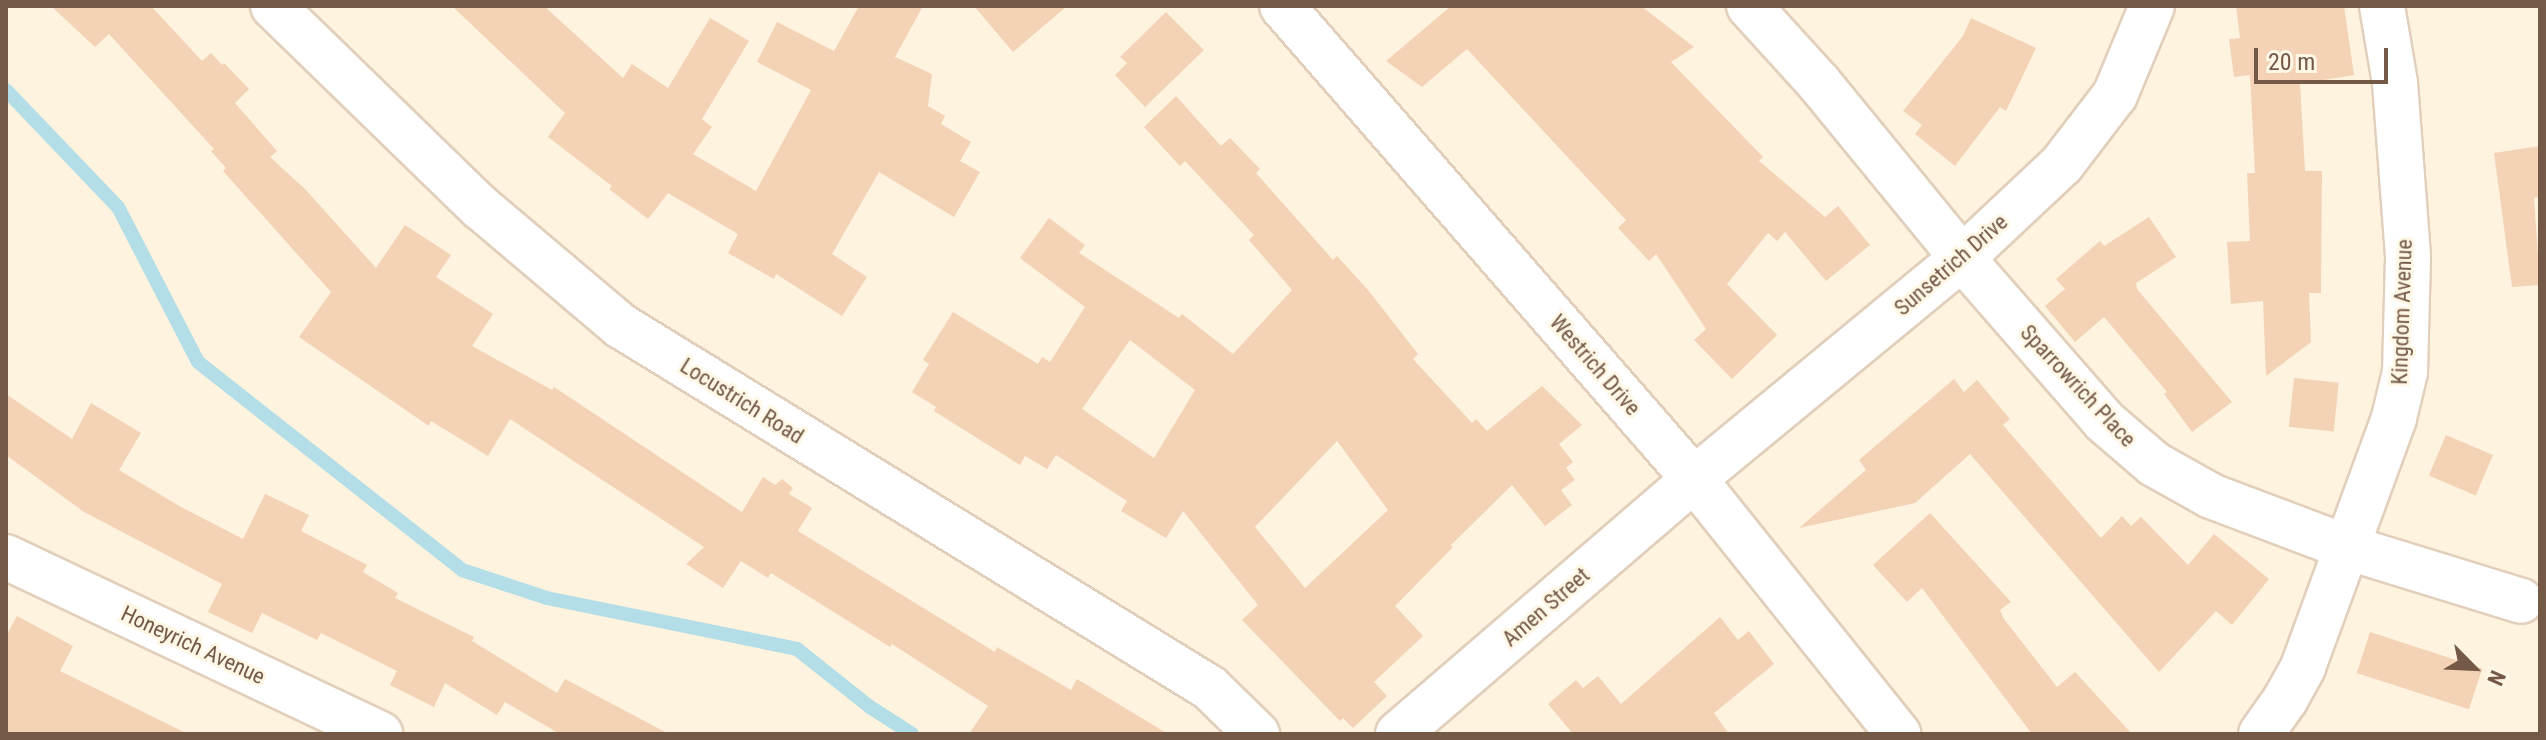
<!DOCTYPE html>
<html>
<head>
<meta charset="utf-8">
<style>
	body { margin:0 }
	#map { position:relative; width:2546px; height:740px; overflow:hidden; background:#fdf3df; font-family:"Roboto Condensed",sans-serif }
	div>[style] { position:absolute }
	[style*='--x'] { left:calc(var(--x)*1px); top:calc(var(--y)*1px); width:calc(var(--w)*1px); rotate:calc(var(--a)*1deg) }
	.stream>* { height:14px; margin:-7px; padding:0 7px; transform-origin:7px; border-radius:7px; background:#b3dde7 }
	.building>* { inset:0; background:#f3d2b6; transform-origin:0 0 }
	.roads { filter:drop-shadow(2px 0 #e1cfbb) drop-shadow(-2px 0 #e1cfbb) drop-shadow(0 2px #e1cfbb) drop-shadow(0 -2px #e1cfbb) }
	.minor>* { height:44px; margin:-22px; padding:0 22px; transform-origin:22px; border-radius:22px; background:#fff }
	span { translate:-50% -50%; white-space:nowrap; text-align:center; line-height:1.15; -webkit-text-stroke:6px #fff7e6; paint-order:stroke }
	.street-label { font-size:22px; color:#745946 }
	.frame { position:absolute; inset:0; border:8px solid #745946; pointer-events:none }
	.north { position:absolute; left:2434px; top:628px; width:80px; height:80px; -webkit-text-stroke:6px #fff7e6; paint-order:stroke; rotate:114deg; font-size:22px; font-weight:700; line-height:32px; text-align:center; color:#745946 }
	.north::after { content:''; display:block; margin:auto; width:28px; height:36px; background:#745946; clip-path:polygon(50% 0,100% 100%,50% 72%,0 100%) }
	.scale { position:absolute; left:2254px; top:48px; width:134px; height:36px; box-sizing:border-box; border:4px solid #745946; border-top:0; padding-left:10px; font-size:24px; line-height:28px; white-space:nowrap; color:#745946; -webkit-text-stroke:6px #fff7e6; paint-order:stroke }
</style>
</head>
<body>
<div id="map">
	<div class="stream">
		<div style="--x:6;--y:90;--w:162;--a:46.3"></div>
		<div style="--x:118;--y:207;--w:174;--a:62.7"></div>
		<div style="--x:198;--y:362;--w:336;--a:38.2"></div>
		<div style="--x:462;--y:570;--w:89;--a:18.2"></div>
		<div style="--x:547;--y:598;--w:255;--a:11.5"></div>
		<div style="--x:797;--y:649;--w:93;--a:38.5"></div>
		<div style="--x:870;--y:707;--w:50;--a:32.7"></div>
	</div>
	<div class="building">
		<div style="clip-path:polygon(51px 6px,151px 6px,202px 61px,211px 53px,222px 65px,224px 63px,249px 89px,235px 103px,277px 151px,270px 157px,306px 190px,376px 268px,405px 225px,451px 255px,436px 277px,493px 314px,472px 346px,552px 390px,554px 387px,742px 512px,763px 477px,775px 485px,782px 479px,793px 488px,789px 494px,812px 508px,798px 531px,995px 652px,997px 647px,1071px 690px,1077px 679px,1168px 734px,969px 734px,988px 706px,892px 644px,890px 647px,771px 573px,768px 578px,741px 561px,723px 588px,686px 564px,704px 547px,510px 419px,488px 456px,431px 421px,429px 426px,299px 337px,331px 292px,223px 171px,226px 168px,211px 151px,214px 149px,109px 34px,95px 47px)"></div>
		<div style="clip-path:polygon(452px 6px,544px 6px,623px 78px,632px 64px,668px 88px,710px 18px,749px 41px,702px 119px,712px 127px,693px 154px,756px 191px,811px 90px,757px 62px,777px 22px,834px 51px,859px 6px,923px 6px,895px 57px,932px 74px,928px 106px,945px 116px,941px 124px,971px 142px,960px 161px,980px 172px,954px 217px,879px 172px,832px 254px,867px 277px,842px 316px,776px 274px,774px 279px,728px 253px,738px 234px,668px 193px,648px 219px,609px 189px,612px 186px,548px 137px,565px 113px)"></div>
		<div style="clip-path:polygon(974px 6px,1067px 6px,1013px 52px)"></div>
		<div style="clip-path:polygon(1451px 6px,1641px 6px,1694px 47px,1671px 62px,1763px 157px,1759px 161px,1825px 217px,1838px 206px,1870px 245px,1826px 281px,1785px 232px,1777px 241px,1768px 233px,1727px 284px,1777px 335px,1732px 379px,1694px 340px,1706px 329px,1656px 254px,1649px 261px,1618px 228px,1626px 220px,1467px 49px,1422px 87px,1386px 61px)"></div>
		<div style="clip-path:polygon(2236px 6px,2344px 6px,2354px 75px,2300px 84px,2305px 171px,2322px 171px,2321px 293px,2309px 293px,2311px 342px,2266px 376px,2263px 301px,2231px 304px,2227px 242px,2250px 241px,2247px 173px,2255px 173px,2250px 75px,2234px 77px,2229px 39px,2240px 38px)"></div>
		<div style="clip-path:polygon(1166px 12px,1204px 50px,1145px 107px,1115px 75px,1127px 63px,1120px 57px)"></div>
		<div style="clip-path:polygon(1971px 18px,2036px 48px,2006px 111px,2000px 107px,1955px 166px,1915px 134px,1922px 125px,1903px 111px,1963px 36px)"></div>
		<div style="clip-path:polygon(evenodd,1176px 96px,1221px 146px,1230px 138px,1260px 169px,1256px 173px,1333px 260px,1337px 256px,1368px 290px,1418px 354px,1413px 359px,1472px 423px,1476px 419px,1487px 431px,1542px 386px,1582px 425px,1559px 444px,1573px 462px,1566px 468px,1575px 480px,1561px 490px,1572px 505px,1545px 526px,1512px 485px,1451px 545px,1453px 547px,1395px 606px,1423px 636px,1374px 682px,1387px 696px,1353px 728px,1343px 718px,1340px 721px,1242px 620px,1258px 605px,1183px 511px,1166px 538px,1121px 511px,1127px 501px,1056px 455px,1047px 469px,1025px 456px,1020px 465px,934px 411px,936px 407px,912px 392px,929px 364px,923px 360px,953px 312px,1038px 364px,1042px 357px,1050px 362px,1085px 307px,1020px 258px,1049px 218px,1085px 245px,1079px 253px,1179px 318px,1182px 314px,1233px 354px,1292px 290px,1249px 240px,1254px 235px,1185px 161px,1180px 166px,1144px 127px,1176px 96px,1130px 340px,1195px 390px,1154px 458px,1082px 409px,1130px 340px,1176px 96px,1337px 441px,1388px 510px,1305px 588px,1255px 527px,1337px 441px)"></div>
		<div style="clip-path:polygon(2540px 146px,2540px 197px,2534px 198px,2540px 285px,2512px 287px,2494px 153px)"></div>
		<div style="clip-path:polygon(2149px 217px,2176px 257px,2136px 283px,2137px 289px,2232px 402px,2192px 432px,2164px 394px,2167px 392px,2104px 317px,2075px 342px,2045px 306px,2065px 289px,2056px 279px,2100px 241px,2104px 246px)"></div>
		<div style="left:2294px;top:378px;width:45px;height:49px;rotate:6deg"></div>
		<div style="clip-path:polygon(1954px 379px,1964px 392px,1977px 380px,2010px 419px,2003px 425px,2101px 538px,2122px 516px,2131px 526px,2141px 517px,2188px 565px,2214px 534px,2269px 579px,2232px 625px,2216px 611px,2159px 672px,1970px 454px,1915px 503px,1799px 528px,1866px 470px,1859px 460px)"></div>
		<div style="clip-path:polygon(6px 394px,72px 439px,91px 403px,141px 433px,119px 470px,181px 507px,243px 539px,265px 494px,309px 515px,301px 531px,367px 565px,363px 572px,398px 593px,395px 598px,474px 637px,472px 641px,557px 693px,565px 679px,669px 734px,560px 734px,505px 702px,497px 715px,445px 683px,434px 707px,390px 685px,397px 671px,321px 633px,317px 640px,262px 613px,252px 633px,208px 612px,222px 584px,84px 512px,6px 455px)"></div>
		<div style="left:2446px;top:435px;width:51px;height:44px;rotate:23deg"></div>
		<div style="clip-path:polygon(1930px 513px,2011px 602px,2000px 610px,2004px 619px,2057px 687px,2075px 672px,2132px 734px,2032px 734px,1922px 588px,1907px 602px,1873px 565px)"></div>
		<div style="clip-path:polygon(17px 616px,73px 646px,60px 671px,188px 734px,6px 734px,6px 636px)"></div>
		<div style="clip-path:polygon(1720px 617px,1738px 640px,1749px 631px,1774px 664px,1714px 713px,1729px 734px,1573px 734px,1548px 704px,1576px 680px,1583px 688px,1598px 676px,1621px 704px)"></div>
		<div style="left:2370px;top:632px;width:118px;height:43px;rotate:18deg"></div>
	</div>
	<div class="roads">
		<div class="minor">
			<div style="--x:273;--y:6;--w:289;--a:44.2"></div>
			<div style="--x:480;--y:207;--w:185;--a:40.2"></div>
			<div style="--x:621;--y:326;--w:691;--a:31.57"></div>
			<div style="--x:1210;--y:688;--w:66;--a:44.4"></div>
			<div style="--x:1282;--y:6;--w:627;--a:48.94"></div>
			<div style="--x:1694;--y:479;--w:327;--a:51.3"></div>
			<div style="--x:1749;--y:6;--w:104;--a:47.7"></div>
			<div style="--x:1819;--y:83;--w:226;--a:50.7"></div>
			<div style="--x:1962;--y:258;--w:216;--a:48.9"></div>
			<div style="--x:2104;--y:421;--w:66;--a:40.7"></div>
			<div style="--x:2154;--y:464;--w:65;--a:29.3"></div>
			<div style="--x:2211;--y:496;--w:144;--a:20.7"></div>
			<div style="--x:2346;--y:547;--w:183;--a:17.1"></div>
			<div style="--x:6;--y:557;--w:414;--a:25.3"></div>
			<div style="--x:1398;--y:734;--w:391;--a:-40.7"></div>
			<div style="--x:1694;--y:479;--w:347;--a:-39.5"></div>
			<div style="--x:1962;--y:258;--w:137;--a:-43.2"></div>
			<div style="--x:2062;--y:164;--w:87;--a:-52.5"></div>
			<div style="--x:2115;--y:95;--w:96;--a:-67.4"></div>
			<div style="--x:2261;--y:734;--w:42;--a:-54.8"></div>
			<div style="--x:2285;--y:700;--w:38;--a:-61"></div>
			<div style="--x:2303;--y:667;--w:265;--a:-69.9"></div>
			<div style="--x:2394;--y:418;--w:47;--a:-76.6"></div>
			<div style="--x:2405;--y:372;--w:116;--a:-88.5"></div>
			<div style="--x:2408;--y:256;--w:173;--a:-94.3"></div>
			<div style="--x:2395;--y:83;--w:78;--a:-99.6"></div>
		</div>
	</div>
	<div class="street-label">
		<span style="left:1951px;top:265px;rotate:-41deg">Sunsetrich Drive</span>
		<span style="left:2402px;top:312px;rotate:-88deg">Kingdom Avenue</span>
		<span style="left:1595px;top:365px;rotate:49deg">Westrich Drive</span>
		<span style="left:2078px;top:386px;rotate:47deg">Sparrowrich Place</span>
		<span style="left:742px;top:401px;rotate:32deg">Locustrich Road</span>
		<span style="left:1546px;top:607px;rotate:-41deg">Amen Street</span>
		<span style="left:193px;top:645px;rotate:25deg">Honeyrich Avenue</span>
	</div>
	<div class="frame"></div>
	<div class="north">N</div>
	<div class="scale">20 m</div>
</div>
</body>
</html>
